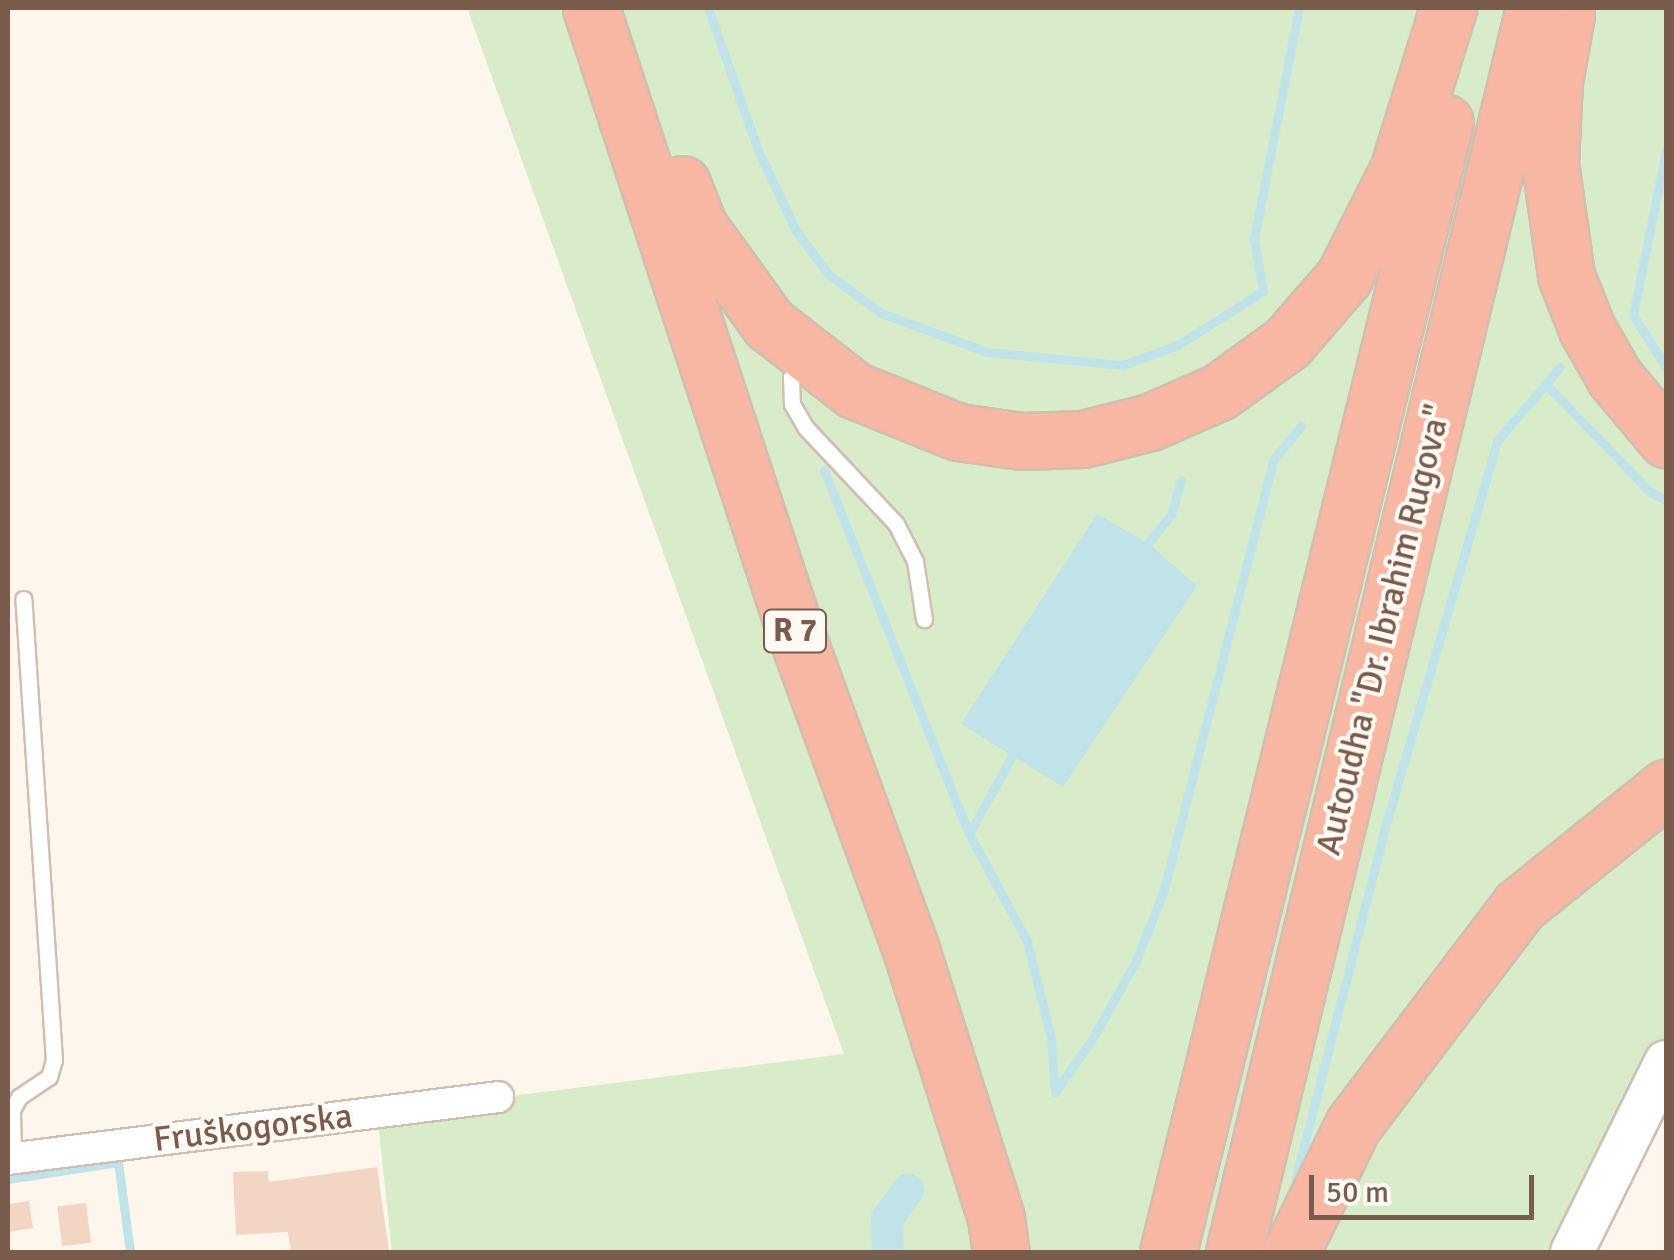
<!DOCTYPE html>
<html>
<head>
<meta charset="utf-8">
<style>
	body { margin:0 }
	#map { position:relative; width:1674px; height:1260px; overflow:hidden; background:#fdf6ec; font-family:Signika,sans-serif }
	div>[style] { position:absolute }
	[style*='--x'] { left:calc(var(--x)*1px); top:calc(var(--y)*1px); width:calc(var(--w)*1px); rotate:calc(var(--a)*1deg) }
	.green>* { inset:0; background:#d8ecc9 }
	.water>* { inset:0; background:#bfe3e8 }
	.stream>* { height:9px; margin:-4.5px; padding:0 4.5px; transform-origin:4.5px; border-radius:4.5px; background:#bfe3e8 }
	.canal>* { height:32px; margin:-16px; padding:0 16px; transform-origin:16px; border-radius:16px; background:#bfe3e8 }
	.building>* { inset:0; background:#f3d5c3; transform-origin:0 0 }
	.roads { filter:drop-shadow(2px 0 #d1beb0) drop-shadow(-2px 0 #d1beb0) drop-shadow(0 2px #d1beb0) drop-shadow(0 -2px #d1beb0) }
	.lane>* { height:15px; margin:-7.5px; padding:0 7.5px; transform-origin:7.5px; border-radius:7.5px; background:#fff }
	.street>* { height:30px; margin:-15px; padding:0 15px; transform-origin:15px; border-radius:15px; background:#fff }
	.secondary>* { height:42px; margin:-21px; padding:0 21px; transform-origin:21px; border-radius:21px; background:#fff }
	.highway>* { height:55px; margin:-27.5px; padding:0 27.5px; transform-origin:27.5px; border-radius:27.5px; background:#f7b7a3 }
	span { translate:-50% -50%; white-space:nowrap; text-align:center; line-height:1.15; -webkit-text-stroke:8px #fffaf3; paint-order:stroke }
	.shield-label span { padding:2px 8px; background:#fffaf3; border:2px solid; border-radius:8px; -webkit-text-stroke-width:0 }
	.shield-label { font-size:32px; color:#7a5c4d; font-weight:700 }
	.street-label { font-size:35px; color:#7a5c4d }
	.frame { position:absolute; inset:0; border:10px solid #7a5c4d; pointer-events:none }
	.scale { position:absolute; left:1309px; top:1175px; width:225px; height:45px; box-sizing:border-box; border:5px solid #7a5c4d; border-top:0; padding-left:12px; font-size:30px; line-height:35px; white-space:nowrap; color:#7a5c4d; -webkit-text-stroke:8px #fffaf3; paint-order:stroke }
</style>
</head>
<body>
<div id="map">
	<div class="green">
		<div style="clip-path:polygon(467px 8px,1666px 8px,1666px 1062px,1572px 1252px,392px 1252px,377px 1113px,844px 1054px)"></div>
	</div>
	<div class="water">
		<div style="clip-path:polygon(1097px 514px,1148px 543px,1197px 586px,1063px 787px,961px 724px)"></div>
	</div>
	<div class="stream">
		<div style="--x:708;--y:8;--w:151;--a:70.6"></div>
		<div style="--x:758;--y:150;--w:89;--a:64.9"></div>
		<div style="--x:796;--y:231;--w:54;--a:53.3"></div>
		<div style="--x:828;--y:274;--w:66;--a:36.3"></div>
		<div style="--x:881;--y:313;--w:113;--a:20.2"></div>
		<div style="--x:987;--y:352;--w:137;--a:5.5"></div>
		<div style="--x:1123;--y:365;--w:59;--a:-20"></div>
		<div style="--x:1178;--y:345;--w:101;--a:-32.4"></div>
		<div style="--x:1263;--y:291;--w:53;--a:-99.8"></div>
		<div style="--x:1254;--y:239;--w:235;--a:-79"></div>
		<div style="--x:1666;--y:150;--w:168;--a:101.3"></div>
		<div style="--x:1633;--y:315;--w:62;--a:57.6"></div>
		<div style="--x:1546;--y:384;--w:150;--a:46.1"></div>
		<div style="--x:1650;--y:492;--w:18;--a:27"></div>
		<div style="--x:824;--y:470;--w:392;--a:68.3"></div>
		<div style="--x:1148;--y:543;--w:36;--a:-51"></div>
		<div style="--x:1171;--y:515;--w:36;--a:-74"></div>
		<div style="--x:1012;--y:756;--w:89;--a:118.9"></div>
		<div style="--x:969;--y:834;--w:122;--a:61.5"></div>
		<div style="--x:1027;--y:941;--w:101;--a:76.2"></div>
		<div style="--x:1051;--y:1039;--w:53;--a:85.7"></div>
		<div style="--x:1055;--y:1092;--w:62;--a:-54.8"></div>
		<div style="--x:1091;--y:1041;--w:92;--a:-60.6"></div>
		<div style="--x:1136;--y:961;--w:77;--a:-68.7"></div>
		<div style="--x:1164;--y:889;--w:444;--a:-75.7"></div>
		<div style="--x:1274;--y:459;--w:43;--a:-50.7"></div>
		<div style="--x:1296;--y:1177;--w:364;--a:-75.7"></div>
		<div style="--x:1386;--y:824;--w:399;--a:-73.8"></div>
		<div style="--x:1497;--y:441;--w:97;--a:-49.6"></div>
		<div style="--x:8;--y:1179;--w:111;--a:-8.8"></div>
		<div style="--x:118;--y:1162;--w:91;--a:82.4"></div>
	</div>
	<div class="canal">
		<div style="--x:888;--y:1252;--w:33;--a:-92"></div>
		<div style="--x:887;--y:1219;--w:36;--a:-54"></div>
	</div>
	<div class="building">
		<div style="clip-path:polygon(377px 1167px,389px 1252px,291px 1252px,288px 1232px,236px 1235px,233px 1172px,268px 1171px,269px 1182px)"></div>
		<div style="clip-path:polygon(29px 1201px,33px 1228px,8px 1232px,8px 1204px)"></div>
		<div style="left:86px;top:1203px;width:40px;height:29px;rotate:83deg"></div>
	</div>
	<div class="roads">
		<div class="lane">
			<div style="--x:805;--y:361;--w:21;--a:131"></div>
			<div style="--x:791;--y:377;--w:27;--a:88"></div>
			<div style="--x:792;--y:404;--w:28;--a:60"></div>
			<div style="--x:806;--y:428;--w:132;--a:46.8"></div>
			<div style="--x:896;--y:524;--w:42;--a:62.8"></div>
			<div style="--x:915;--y:561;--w:59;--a:81.2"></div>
			<div style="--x:13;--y:1158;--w:48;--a:-91.2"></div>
			<div style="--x:12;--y:1110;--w:15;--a:-62"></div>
			<div style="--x:19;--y:1097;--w:36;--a:-34"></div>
			<div style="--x:49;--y:1077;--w:18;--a:-74"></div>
			<div style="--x:54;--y:1060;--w:462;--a:-93.8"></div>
		</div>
		<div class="street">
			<div style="--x:8;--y:1159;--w:494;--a:-7.2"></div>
		</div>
		<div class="secondary">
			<div style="--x:1572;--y:1252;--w:212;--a:-63.7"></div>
		</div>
		<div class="highway">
			<div style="--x:591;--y:8;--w:656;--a:71.87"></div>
			<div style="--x:795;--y:631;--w:343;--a:70"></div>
			<div style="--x:912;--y:953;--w:278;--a:72.4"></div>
			<div style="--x:996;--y:1218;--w:34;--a:82"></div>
			<div style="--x:1566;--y:15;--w:68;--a:100.2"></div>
			<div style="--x:1554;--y:82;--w:81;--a:92.8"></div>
			<div style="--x:1550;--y:163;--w:114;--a:81.9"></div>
			<div style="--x:1566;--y:276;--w:57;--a:68.4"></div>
			<div style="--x:1587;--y:329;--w:56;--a:60.3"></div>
			<div style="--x:1615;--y:378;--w:80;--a:50.1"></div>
			<div style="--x:682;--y:184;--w:46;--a:68.4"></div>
			<div style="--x:699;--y:227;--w:120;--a:54.2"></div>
			<div style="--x:769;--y:324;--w:108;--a:37.8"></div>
			<div style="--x:854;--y:390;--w:112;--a:22"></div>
			<div style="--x:958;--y:432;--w:64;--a:8.1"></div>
			<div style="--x:1021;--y:441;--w:62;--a:-1.8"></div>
			<div style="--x:1083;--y:439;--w:69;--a:-14.2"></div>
			<div style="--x:1150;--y:422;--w:75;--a:-23.5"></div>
			<div style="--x:1219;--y:392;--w:84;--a:-35.8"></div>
			<div style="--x:1287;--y:343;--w:87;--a:-49.2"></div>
			<div style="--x:1344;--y:277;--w:120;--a:-63.2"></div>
			<div style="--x:1398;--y:170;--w:170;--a:-72.8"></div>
			<div style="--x:1168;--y:1252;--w:1163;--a:-76.23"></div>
			<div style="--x:1234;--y:1252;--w:1280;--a:-76.44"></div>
			<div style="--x:1291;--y:1252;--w:141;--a:-64"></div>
			<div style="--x:1353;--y:1125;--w:275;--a:-52.8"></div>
			<div style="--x:1519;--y:906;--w:189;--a:-38.8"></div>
		</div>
	</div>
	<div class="shield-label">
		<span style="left:795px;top:631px">R 7</span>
	</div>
	<div class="street-label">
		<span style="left:1384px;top:630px;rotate:-76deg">Autoudha "Dr. Ibrahim Rugova"</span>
		<span style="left:253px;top:1128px;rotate:-7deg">Fruškogorska</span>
	</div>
	<div class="frame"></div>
	<div class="scale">50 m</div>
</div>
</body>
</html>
